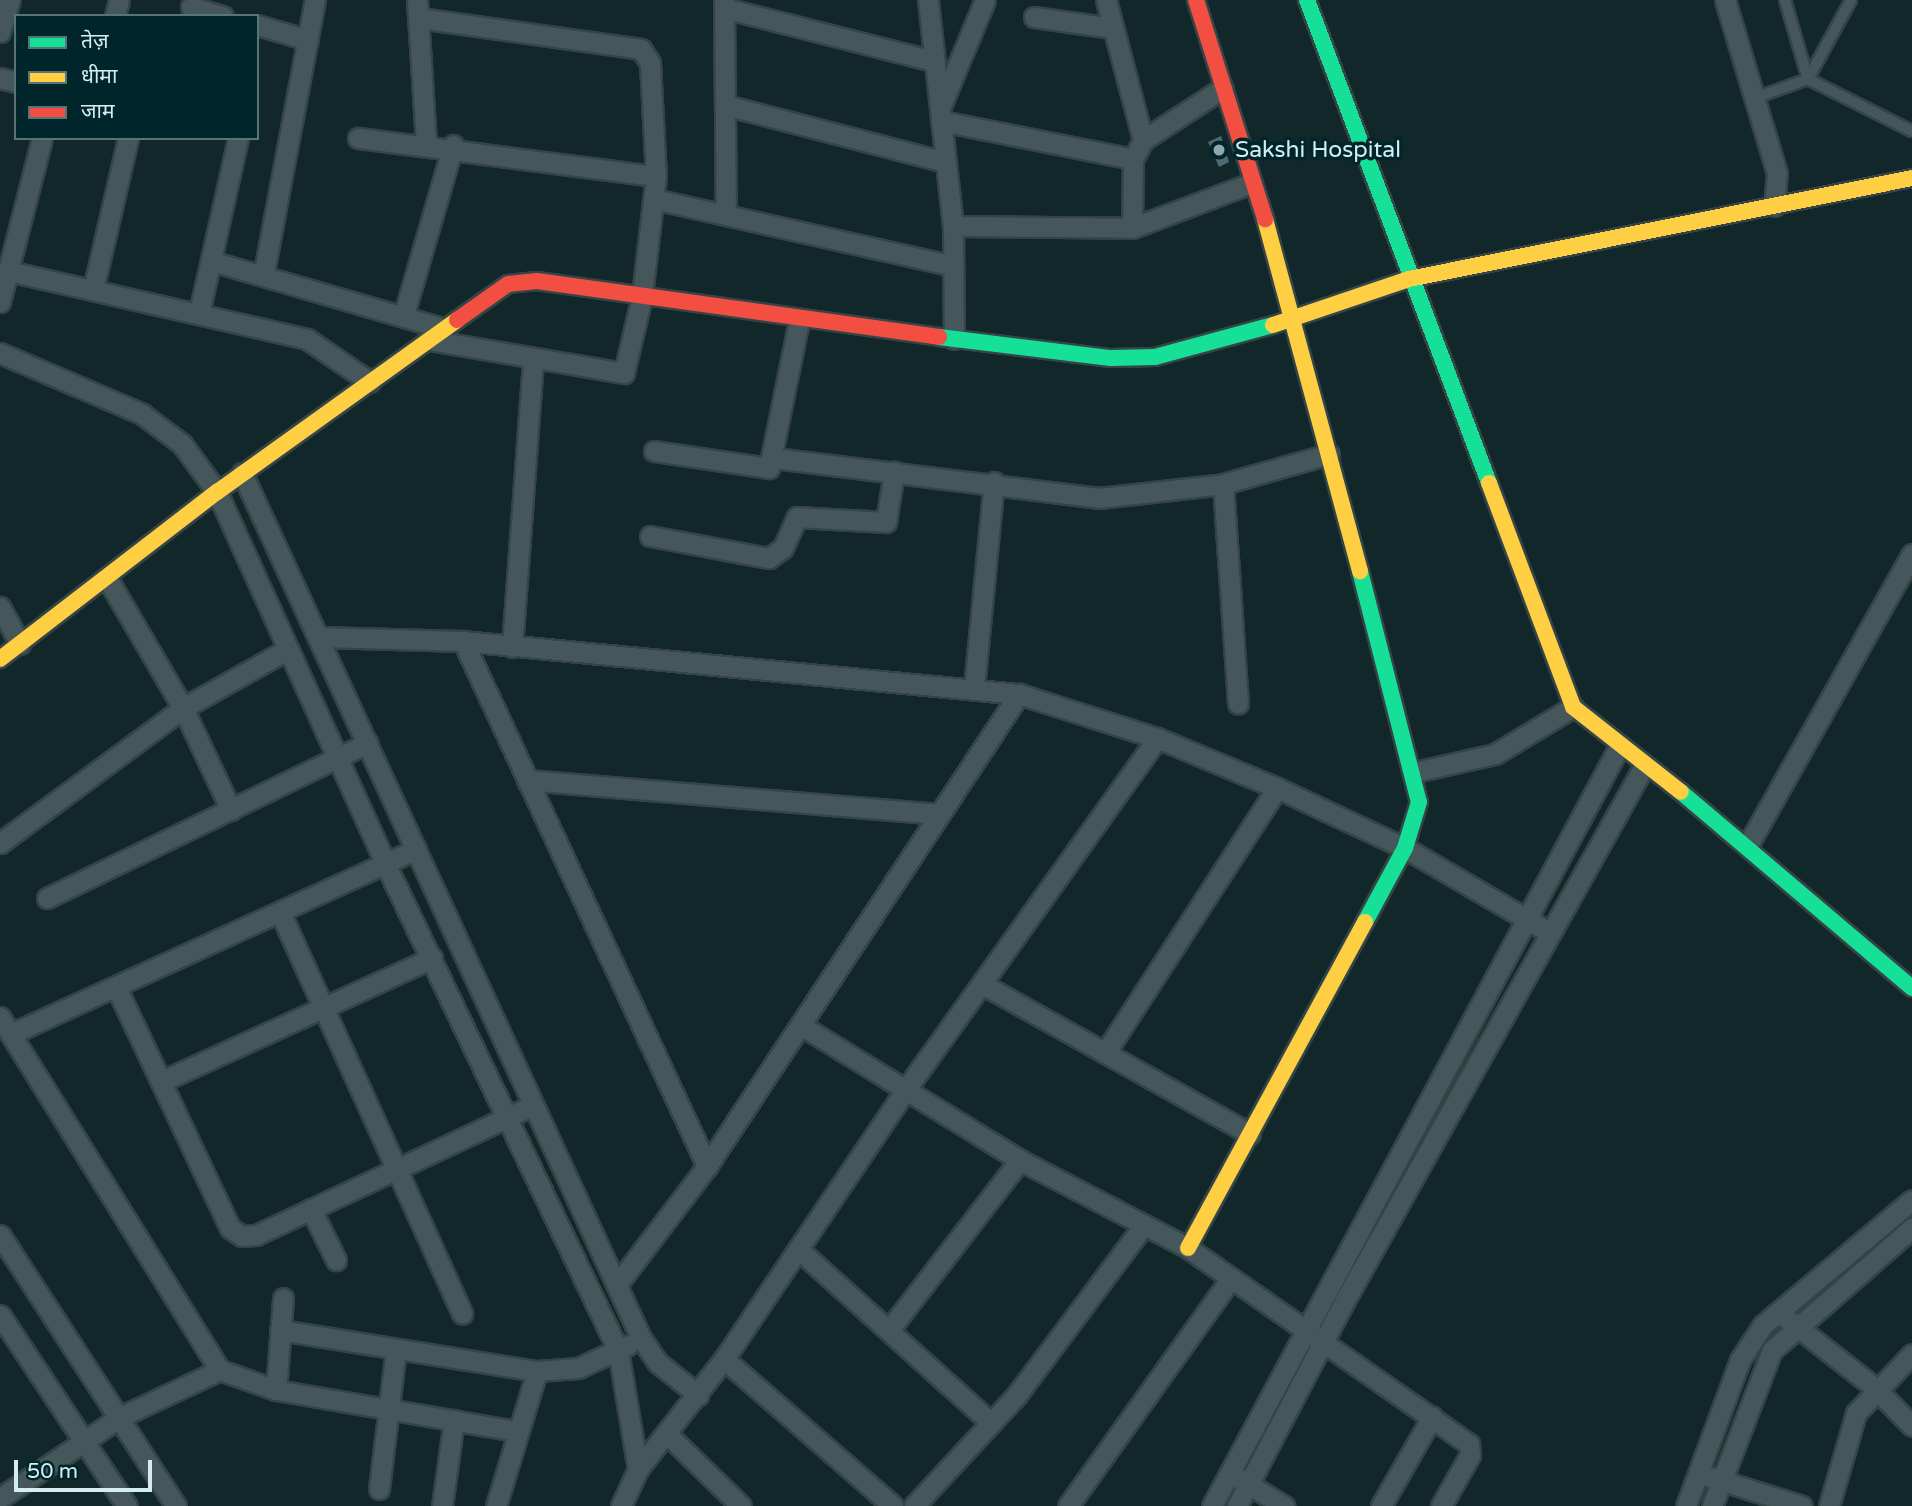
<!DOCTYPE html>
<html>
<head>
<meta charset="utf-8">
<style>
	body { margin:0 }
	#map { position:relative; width:1912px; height:1506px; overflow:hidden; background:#12272a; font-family:"Varela Round","Noto Sans Devanagari",sans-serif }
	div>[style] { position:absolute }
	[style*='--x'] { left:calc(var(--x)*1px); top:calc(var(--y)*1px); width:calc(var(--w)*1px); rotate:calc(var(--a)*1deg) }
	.building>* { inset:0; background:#4c6a74 }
	.roads { filter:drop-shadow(2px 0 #344447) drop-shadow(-2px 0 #344447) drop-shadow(0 2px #344447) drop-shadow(0 -2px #344447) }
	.lane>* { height:10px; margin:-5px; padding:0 5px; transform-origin:5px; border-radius:5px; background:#45575a }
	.street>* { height:19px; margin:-9.5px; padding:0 9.5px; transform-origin:9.5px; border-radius:9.5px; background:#45575a }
	.fast>* { height:16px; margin:-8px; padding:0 8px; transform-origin:8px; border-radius:8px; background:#16e098 }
	.slow>* { height:16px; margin:-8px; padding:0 8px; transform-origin:8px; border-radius:8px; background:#ffcf43 }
	.jam>* { height:16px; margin:-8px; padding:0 8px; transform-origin:8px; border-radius:8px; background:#f24e42 }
	.dots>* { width:19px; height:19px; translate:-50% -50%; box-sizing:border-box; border:4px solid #00252b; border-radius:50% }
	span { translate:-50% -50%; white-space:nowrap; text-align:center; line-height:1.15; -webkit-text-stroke:7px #00252b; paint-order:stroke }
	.poi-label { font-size:23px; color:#d4edf0 }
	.left { translate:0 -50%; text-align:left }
	.legend { position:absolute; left:14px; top:14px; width:245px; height:126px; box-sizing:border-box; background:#00252b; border:2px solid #55757a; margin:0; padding:9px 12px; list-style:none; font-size:21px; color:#d4edf0 }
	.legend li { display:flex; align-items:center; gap:14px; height:35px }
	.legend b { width:35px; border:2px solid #55757a }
	.scale { position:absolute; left:14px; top:1460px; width:138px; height:32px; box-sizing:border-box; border:4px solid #d4edf0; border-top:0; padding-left:9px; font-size:21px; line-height:24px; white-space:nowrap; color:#d4edf0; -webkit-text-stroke:5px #00252b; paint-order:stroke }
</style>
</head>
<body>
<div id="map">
	<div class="building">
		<div style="clip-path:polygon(1221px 136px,1229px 162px,1219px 167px,1208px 142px)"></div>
	</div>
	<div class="roads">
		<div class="lane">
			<div style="--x:1785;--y:0;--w:82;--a:73.8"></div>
			<div style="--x:1808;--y:79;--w:90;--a:-61.4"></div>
			<div style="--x:1755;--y:98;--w:56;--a:-19.7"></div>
			<div style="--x:1808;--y:79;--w:116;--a:26.6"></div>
		</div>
		<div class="street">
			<div style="--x:417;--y:0;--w:142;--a:86.4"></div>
			<div style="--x:724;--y:0;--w:215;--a:89.5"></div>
			<div style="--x:928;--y:0;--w:227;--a:83.7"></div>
			<div style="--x:953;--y:226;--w:113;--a:89.5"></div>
			<div style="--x:1106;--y:0;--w:145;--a:75.2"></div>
			<div style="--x:1725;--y:0;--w:181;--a:73.3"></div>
			<div style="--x:1777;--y:173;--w:33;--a:95"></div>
			<div style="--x:191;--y:7;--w:33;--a:16"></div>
			<div style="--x:724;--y:8;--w:217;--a:14.2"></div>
			<div style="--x:115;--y:16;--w:16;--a:-76"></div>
			<div style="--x:1034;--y:17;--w:79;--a:8"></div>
			<div style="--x:419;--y:18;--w:224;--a:7.9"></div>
			<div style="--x:641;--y:49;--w:17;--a:57"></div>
			<div style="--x:650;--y:63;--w:113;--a:87"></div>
			<div style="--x:656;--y:176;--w:121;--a:96.7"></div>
			<div style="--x:642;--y:296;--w:79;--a:103.2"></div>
			<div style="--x:624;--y:373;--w:199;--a:-170.4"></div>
			<div style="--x:257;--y:25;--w:53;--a:16.4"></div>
			<div style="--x:0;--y:32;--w:34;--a:-73"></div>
			<div style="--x:0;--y:78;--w:16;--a:14"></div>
			<div style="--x:725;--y:105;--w:228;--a:14.5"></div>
			<div style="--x:940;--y:108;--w:117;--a:-67.4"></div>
			<div style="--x:941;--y:121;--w:196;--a:11.2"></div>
			<div style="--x:358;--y:138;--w:300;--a:7.3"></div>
			<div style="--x:654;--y:199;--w:306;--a:12.6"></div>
			<div style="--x:953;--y:226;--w:179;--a:0.6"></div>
			<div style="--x:1132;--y:228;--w:128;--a:-20.6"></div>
			<div style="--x:1132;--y:228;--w:69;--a:-89.2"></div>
			<div style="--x:1133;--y:159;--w:21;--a:-62"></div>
			<div style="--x:1143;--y:140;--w:95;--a:-33"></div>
			<div style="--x:211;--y:261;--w:241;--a:16.2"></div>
			<div style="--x:8;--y:271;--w:307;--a:12.8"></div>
			<div style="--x:307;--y:339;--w:76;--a:34.3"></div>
			<div style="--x:264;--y:272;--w:277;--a:-79.4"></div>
			<div style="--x:93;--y:290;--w:156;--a:-77"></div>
			<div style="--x:0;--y:302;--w:169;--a:-75.6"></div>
			<div style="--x:199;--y:313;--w:179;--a:-77.4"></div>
			<div style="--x:404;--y:314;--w:176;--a:-73.8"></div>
			<div style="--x:0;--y:353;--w:155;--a:23.2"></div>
			<div style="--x:142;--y:414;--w:50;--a:36.9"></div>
			<div style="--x:182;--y:444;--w:59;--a:53.9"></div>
			<div style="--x:217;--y:492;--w:407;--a:65.6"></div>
			<div style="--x:385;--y:863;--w:540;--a:64.43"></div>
			<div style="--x:618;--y:1350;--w:121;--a:80.5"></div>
			<div style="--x:654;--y:451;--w:116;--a:8.4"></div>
			<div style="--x:769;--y:468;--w:151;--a:-78.5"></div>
			<div style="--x:774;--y:458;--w:327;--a:7"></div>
			<div style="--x:1099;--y:498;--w:125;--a:-6.4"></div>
			<div style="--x:1223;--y:484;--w:110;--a:-15.8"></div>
			<div style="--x:242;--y:473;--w:953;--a:65.24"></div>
			<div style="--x:641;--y:1338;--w:29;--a:56"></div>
			<div style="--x:657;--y:1362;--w:53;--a:38.8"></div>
			<div style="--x:1223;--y:484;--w:220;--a:86.1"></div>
			<div style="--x:650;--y:536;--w:121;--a:10.5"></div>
			<div style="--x:769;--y:558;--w:17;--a:-36"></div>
			<div style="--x:783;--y:548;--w:34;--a:-66"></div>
			<div style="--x:797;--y:517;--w:89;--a:3.2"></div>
			<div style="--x:886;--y:522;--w:51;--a:-80.9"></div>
			<div style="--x:107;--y:578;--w:151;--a:59.7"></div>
			<div style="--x:183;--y:708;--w:113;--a:64.8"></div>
			<div style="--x:0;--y:607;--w:42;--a:61.6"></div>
			<div style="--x:321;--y:637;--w:142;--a:1.6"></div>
			<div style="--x:463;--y:641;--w:559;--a:5.45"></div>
			<div style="--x:1019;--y:694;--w:145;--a:17.7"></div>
			<div style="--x:1157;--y:738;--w:130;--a:22.6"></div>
			<div style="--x:1277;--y:788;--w:141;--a:25.1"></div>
			<div style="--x:1405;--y:848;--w:164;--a:30.3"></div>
			<div style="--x:463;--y:641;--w:579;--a:65.07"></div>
			<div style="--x:512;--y:647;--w:288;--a:-85.8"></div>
			<div style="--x:974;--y:688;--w:207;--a:-84.5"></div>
			<div style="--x:1415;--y:772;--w:82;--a:-12.7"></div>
			<div style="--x:1495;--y:754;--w:91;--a:-31.1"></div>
			<div style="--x:527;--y:780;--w:414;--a:4.7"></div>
			<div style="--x:0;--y:843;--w:227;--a:-36.4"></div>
			<div style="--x:183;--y:708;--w:120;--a:-29.3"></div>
			<div style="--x:1748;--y:845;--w:334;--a:-60.6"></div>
			<div style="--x:47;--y:898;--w:356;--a:-25.8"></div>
			<div style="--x:280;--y:912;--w:441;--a:65.6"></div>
			<div style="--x:982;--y:984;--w:307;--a:29.2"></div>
			<div style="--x:117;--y:989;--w:264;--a:64.7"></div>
			<div style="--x:230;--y:1228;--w:14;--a:34"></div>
			<div style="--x:242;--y:1236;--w:14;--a:-4"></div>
			<div style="--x:256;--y:1235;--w:305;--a:-25.1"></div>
			<div style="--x:0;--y:1017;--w:416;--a:58.1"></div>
			<div style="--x:220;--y:1370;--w:59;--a:19.7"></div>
			<div style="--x:276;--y:1390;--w:244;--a:9.7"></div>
			<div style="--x:802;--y:1026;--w:256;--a:31.6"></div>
			<div style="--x:1020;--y:1160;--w:190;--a:27.6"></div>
			<div style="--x:1188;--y:1248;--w:343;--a:34.9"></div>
			<div style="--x:1469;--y:1444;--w:11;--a:85"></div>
			<div style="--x:1470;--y:1455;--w:59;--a:119.6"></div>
			<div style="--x:13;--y:1033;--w:443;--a:-24.5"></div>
			<div style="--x:1105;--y:1053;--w:316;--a:-57"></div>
			<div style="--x:162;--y:1081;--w:297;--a:-24.5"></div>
			<div style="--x:311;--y:1209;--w:57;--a:63.9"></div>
			<div style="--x:0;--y:1235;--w:323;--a:57"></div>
			<div style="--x:798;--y:1249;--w:260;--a:42"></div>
			<div style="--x:619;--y:1282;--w:146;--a:-52.8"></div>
			<div style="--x:707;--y:1166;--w:566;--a:-56.53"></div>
			<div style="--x:0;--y:1315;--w:229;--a:56.4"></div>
			<div style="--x:1786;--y:1318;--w:112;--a:38.1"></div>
			<div style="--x:1874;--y:1387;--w:54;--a:45.7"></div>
			<div style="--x:280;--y:1330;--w:260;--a:9.1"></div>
			<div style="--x:537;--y:1371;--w:41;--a:-4.2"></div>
			<div style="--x:578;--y:1368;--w:55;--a:-24.7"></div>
			<div style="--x:889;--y:1330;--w:215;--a:-52.4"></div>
			<div style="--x:724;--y:1359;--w:224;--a:41"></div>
			<div style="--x:276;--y:1390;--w:92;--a:-85.6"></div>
			<div style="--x:667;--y:1434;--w:103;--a:44.2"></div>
			<div style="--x:1710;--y:1477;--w:96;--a:17.5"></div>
			<div style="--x:1240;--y:1479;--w:52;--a:31.5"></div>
			<div style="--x:379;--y:1489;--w:141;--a:-83.1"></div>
			<div style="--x:0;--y:1498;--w:145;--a:-34"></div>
			<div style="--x:120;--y:1417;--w:110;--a:-25.2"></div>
			<div style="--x:442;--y:1506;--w:87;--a:-82.1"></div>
			<div style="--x:496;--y:1506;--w:141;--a:-73.1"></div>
			<div style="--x:621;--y:1506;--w:41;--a:-65.3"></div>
			<div style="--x:638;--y:1469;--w:140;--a:-52"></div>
			<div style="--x:724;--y:1359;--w:322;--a:-56"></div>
			<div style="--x:904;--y:1092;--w:435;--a:-54.4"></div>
			<div style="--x:914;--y:1506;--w:150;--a:-47.2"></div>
			<div style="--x:1016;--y:1396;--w:214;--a:-53.2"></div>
			<div style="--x:1068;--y:1506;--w:280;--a:-54.4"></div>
			<div style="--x:1212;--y:1506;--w:863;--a:-61.8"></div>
			<div style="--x:1237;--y:1506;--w:233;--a:-62.3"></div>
			<div style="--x:1345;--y:1300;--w:612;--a:-60.75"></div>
			<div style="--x:1381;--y:1506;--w:103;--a:-60.2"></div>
			<div style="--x:1686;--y:1506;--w:156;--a:-69.7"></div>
			<div style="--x:1740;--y:1360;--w:42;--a:-56.7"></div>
			<div style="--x:1763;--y:1325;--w:194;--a:-40"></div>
			<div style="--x:1712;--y:1506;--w:167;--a:-69"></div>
			<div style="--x:1772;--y:1350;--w:186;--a:-41.1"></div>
			<div style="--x:1829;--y:1506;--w:97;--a:-73.8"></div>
			<div style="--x:1856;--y:1413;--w:81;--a:-46.5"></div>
		</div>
		<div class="fast">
			<div style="--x:1307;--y:0;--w:516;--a:69.35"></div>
			<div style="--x:939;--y:337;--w:173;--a:7"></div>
			<div style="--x:1111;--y:358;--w:44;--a:-1.3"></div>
			<div style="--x:1155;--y:357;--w:122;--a:-15.2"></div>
			<div style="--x:1360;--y:571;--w:238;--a:75.7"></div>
			<div style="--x:1419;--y:802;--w:48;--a:106.9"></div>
			<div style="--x:1405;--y:848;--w:84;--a:118.4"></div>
			<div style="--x:1681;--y:792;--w:303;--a:40.3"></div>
		</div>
		<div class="slow">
			<div style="--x:1265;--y:219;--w:365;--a:74.9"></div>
			<div style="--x:1273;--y:325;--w:144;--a:-18.7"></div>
			<div style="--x:1409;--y:279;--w:513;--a:-11.35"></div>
			<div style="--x:1489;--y:483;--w:239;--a:69.4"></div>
			<div style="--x:1573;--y:707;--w:137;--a:38.2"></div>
			<div style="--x:0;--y:659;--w:274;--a:-37.6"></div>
			<div style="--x:217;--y:492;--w:295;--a:-35.6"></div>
			<div style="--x:1188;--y:1248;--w:371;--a:-61.5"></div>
		</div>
		<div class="jam">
			<div style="--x:1196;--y:0;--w:230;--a:72.5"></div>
			<div style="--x:457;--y:320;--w:62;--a:-35.2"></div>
			<div style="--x:508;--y:284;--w:29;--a:-6"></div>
			<div style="--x:537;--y:281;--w:406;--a:7.9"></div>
		</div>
	</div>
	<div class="dots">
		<div style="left:1219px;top:150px;background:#90a8ab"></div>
	</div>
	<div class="poi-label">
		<span class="left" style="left:1235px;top:150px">Sakshi Hospital</span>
	</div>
	<ul class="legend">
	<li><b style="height:9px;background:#16e098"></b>तेज़</li>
	<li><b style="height:9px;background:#ffcf43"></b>धीमा</li>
	<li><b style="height:9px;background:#f24e42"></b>जाम</li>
	</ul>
	<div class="scale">50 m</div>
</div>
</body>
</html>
